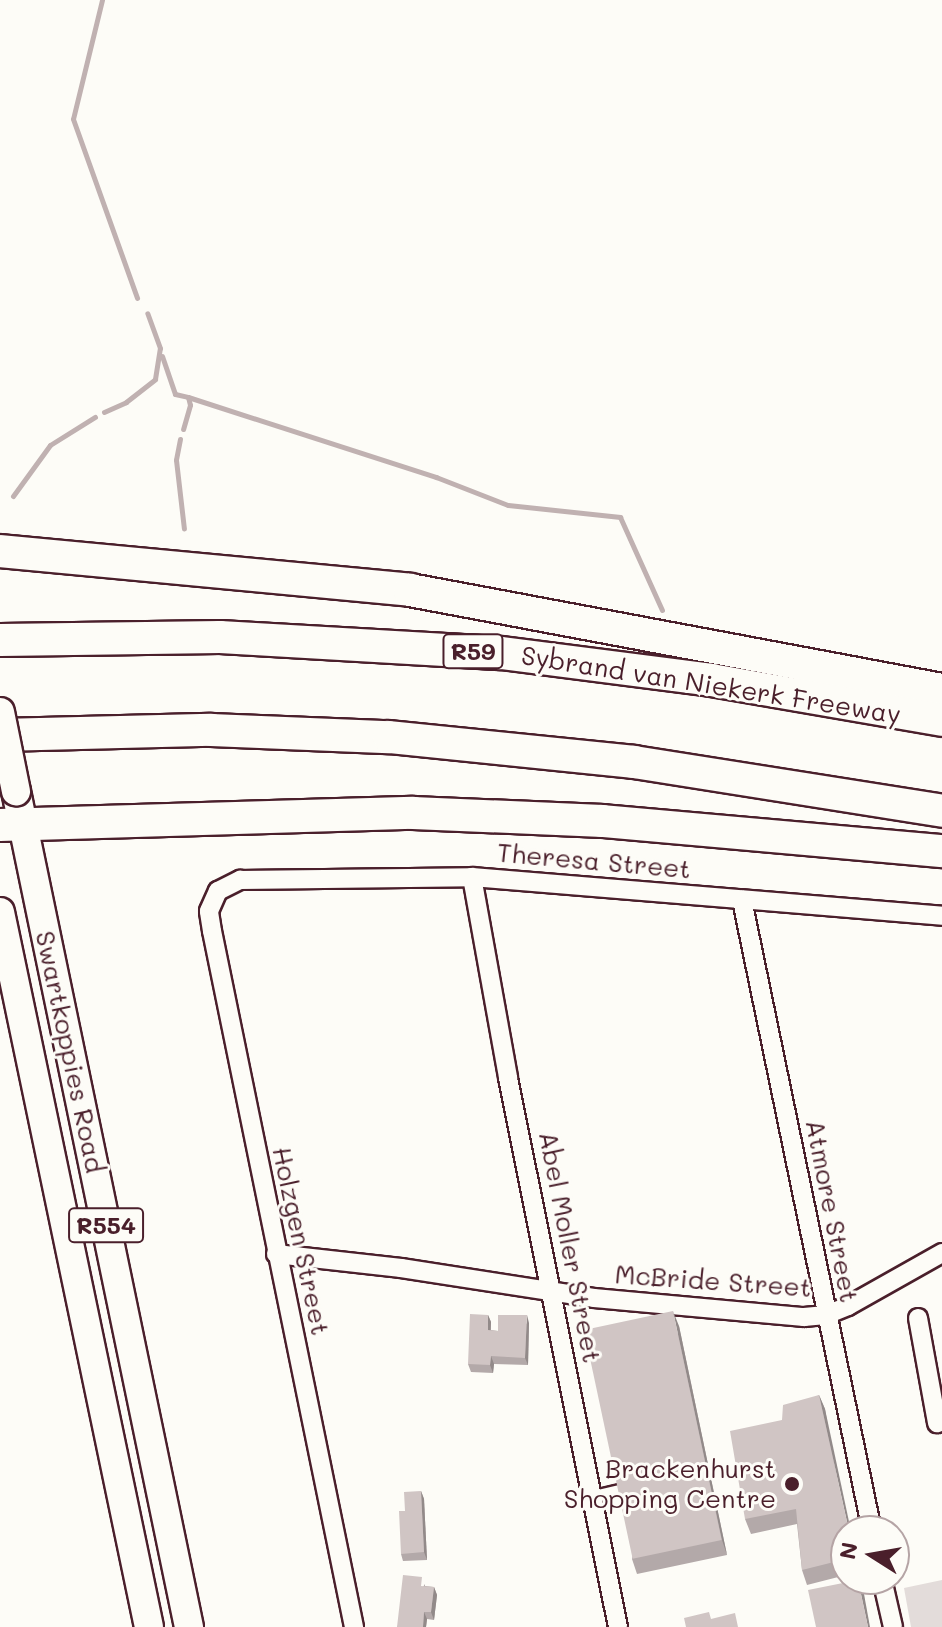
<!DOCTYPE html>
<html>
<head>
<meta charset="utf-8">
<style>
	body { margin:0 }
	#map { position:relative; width:942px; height:1627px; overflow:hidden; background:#fdfcf7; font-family:Mali,sans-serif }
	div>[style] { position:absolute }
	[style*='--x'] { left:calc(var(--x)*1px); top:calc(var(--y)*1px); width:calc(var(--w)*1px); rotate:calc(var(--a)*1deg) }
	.green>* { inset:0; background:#e3dcda }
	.stream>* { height:5px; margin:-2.5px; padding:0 2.5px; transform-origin:2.5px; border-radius:2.5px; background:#c0b1b1 }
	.roads { filter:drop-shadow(2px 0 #4a1f2b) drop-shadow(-2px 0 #4a1f2b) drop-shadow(0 2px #4a1f2b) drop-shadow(0 -2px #4a1f2b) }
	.service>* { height:9px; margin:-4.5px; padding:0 4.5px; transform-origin:4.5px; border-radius:4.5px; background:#fdfcf7 }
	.minor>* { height:18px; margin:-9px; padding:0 9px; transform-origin:9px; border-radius:9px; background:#fdfcf7 }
	.primary>* { height:28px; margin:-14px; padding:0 14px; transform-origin:14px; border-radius:14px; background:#fdfcf7 }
	.motorway>* { height:32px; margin:-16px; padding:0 16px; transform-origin:16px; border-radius:16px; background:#fdfcf7 }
	.bridges { filter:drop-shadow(2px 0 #4a1f2b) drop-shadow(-2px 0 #4a1f2b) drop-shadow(0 2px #4a1f2b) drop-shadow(0 -2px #4a1f2b) }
	.primary-bridge>* { height:28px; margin:-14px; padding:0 14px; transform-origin:14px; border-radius:14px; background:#fdfcf7 }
	.wall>* { inset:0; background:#b3a9a9 }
	.shaded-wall>* { inset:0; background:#928a89 }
	.building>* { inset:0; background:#d0c5c4; transform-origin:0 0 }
	.dots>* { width:22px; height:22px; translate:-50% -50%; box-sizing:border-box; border:4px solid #fdfcf7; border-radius:50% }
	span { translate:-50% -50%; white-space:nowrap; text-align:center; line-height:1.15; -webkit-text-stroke:6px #fdfcf7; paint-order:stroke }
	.shield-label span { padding:2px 6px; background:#fdfcf7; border:2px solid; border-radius:6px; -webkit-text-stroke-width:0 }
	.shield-label { font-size:24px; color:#4a1f2b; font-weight:700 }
	.street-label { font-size:26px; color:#4a1f2b }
	.poi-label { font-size:26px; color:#4a1f2b }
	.right { translate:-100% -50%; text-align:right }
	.north { position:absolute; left:830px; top:1515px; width:80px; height:80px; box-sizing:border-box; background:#fdfcf7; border:2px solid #b5a4a5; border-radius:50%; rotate:281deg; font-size:22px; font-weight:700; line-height:32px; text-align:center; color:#4a1f2b }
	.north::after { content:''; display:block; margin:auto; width:28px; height:36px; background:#4a1f2b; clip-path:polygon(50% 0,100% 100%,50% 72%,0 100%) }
</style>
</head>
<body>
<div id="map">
	<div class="green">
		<div style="clip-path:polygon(942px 1580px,942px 1627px,911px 1627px,904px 1588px)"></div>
	</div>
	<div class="stream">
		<div style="--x:102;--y:0;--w:122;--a:103.7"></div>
		<div style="--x:73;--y:119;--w:190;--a:70.3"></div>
		<div style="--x:162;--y:356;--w:40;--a:71.1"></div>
		<div style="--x:175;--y:394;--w:13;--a:13"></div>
		<div style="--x:188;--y:397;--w:8;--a:76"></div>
		<div style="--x:190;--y:405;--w:25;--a:106"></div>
		<div style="--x:188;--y:397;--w:261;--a:17.9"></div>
		<div style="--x:436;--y:477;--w:77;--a:21.3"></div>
		<div style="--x:508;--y:505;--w:113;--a:6.1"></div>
		<div style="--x:620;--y:517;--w:102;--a:65.7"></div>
		<div style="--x:104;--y:412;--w:24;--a:-24"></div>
		<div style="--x:126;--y:402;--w:37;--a:-38"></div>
		<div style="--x:155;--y:379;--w:31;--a:-81"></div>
		<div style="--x:160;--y:348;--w:37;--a:-110"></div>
		<div style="--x:180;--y:439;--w:21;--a:101"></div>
		<div style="--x:176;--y:460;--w:69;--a:83.4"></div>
		<div style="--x:13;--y:496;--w:63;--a:-54"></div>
		<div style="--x:50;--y:445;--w:53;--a:-31.9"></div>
	</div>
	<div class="roads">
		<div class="service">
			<div style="--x:593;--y:1495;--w:37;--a:-13"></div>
		</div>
		<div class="minor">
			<div style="--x:472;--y:877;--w:204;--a:79.8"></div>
			<div style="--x:508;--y:1078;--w:560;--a:78.67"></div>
			<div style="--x:742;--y:900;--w:644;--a:78.36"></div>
			<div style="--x:276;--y:1254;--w:126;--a:6.4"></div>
			<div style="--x:401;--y:1268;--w:195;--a:8.8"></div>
			<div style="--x:594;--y:1298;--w:211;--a:5.2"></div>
			<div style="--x:804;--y:1317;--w:22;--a:-5"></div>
			<div style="--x:826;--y:1315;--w:24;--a:-22"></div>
			<div style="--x:848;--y:1306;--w:108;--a:-29.4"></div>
			<div style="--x:918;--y:1318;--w:107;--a:79.7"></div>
			<div style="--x:882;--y:1579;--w:49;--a:77.1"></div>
			<div style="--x:354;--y:1627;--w:710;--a:-101.53"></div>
			<div style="--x:212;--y:931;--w:20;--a:-99"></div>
			<div style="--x:209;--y:911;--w:22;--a:-66"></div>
			<div style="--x:218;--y:891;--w:25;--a:-27"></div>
			<div style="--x:240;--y:880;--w:232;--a:-0.7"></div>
			<div style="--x:472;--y:877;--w:472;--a:4.7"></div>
		</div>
		<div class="primary">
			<div style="--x:16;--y:791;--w:854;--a:78.31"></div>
			<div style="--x:0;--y:912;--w:730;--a:78.23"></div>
		</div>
		<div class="motorway">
			<div style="--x:0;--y:551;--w:412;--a:5.4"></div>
			<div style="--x:410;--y:590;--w:541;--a:10.65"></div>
			<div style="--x:0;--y:640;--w:220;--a:-0.8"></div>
			<div style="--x:220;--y:637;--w:281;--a:3.3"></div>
			<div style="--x:501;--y:653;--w:212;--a:7.3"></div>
			<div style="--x:711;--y:680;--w:234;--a:9.8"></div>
			<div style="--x:0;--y:735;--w:211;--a:-1.4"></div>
			<div style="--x:211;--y:730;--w:178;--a:2.3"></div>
			<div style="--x:389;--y:737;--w:246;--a:5.8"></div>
			<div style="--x:634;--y:762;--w:312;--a:9"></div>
			<div style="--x:0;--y:825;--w:413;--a:-1.7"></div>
			<div style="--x:413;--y:813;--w:190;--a:2.4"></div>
			<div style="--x:603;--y:821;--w:340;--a:5.1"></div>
		</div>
	</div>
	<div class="bridges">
		<div class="primary-bridge">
			<div style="--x:0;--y:712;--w:81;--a:78.6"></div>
		</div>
	</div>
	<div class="wall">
		<div style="clip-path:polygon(488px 1315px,491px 1322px,491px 1330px,498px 1331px,529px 1323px,528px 1365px,494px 1364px,493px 1373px,471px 1372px,468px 1364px)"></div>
		<div style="clip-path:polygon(679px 1326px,727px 1555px,637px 1574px,632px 1559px)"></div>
		<div style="clip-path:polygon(819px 1395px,825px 1409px,846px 1531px,846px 1575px,807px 1585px,802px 1570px,797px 1524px,751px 1534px,745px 1519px,782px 1420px)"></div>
		<div style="clip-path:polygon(421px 1491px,424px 1499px,427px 1560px,403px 1561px,401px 1554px,405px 1511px)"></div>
		<div style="clip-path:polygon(425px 1584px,425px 1586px,434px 1587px,437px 1595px,434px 1620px,427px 1619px,426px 1627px,397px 1627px)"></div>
	</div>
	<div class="shaded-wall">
		<div style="clip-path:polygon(673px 1311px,679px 1326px,727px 1555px,722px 1540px)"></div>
		<div style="clip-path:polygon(488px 1315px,491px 1322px,490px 1338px,488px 1330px)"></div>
		<div style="clip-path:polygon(527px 1315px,529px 1323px,528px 1365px,525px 1358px)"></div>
		<div style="clip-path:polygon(491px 1356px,494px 1364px,493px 1373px,490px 1365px)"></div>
		<div style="clip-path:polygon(819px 1395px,825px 1409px,851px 1531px,849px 1531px)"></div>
		<div style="clip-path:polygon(421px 1491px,424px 1499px,427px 1560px,424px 1552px)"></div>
		<div style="clip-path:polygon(858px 1580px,864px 1594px,870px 1627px,868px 1627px)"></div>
		<div style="clip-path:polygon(434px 1587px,437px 1595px,434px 1620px,431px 1612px)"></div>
		<div style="clip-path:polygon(424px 1612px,427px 1619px,426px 1627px,423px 1627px)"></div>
	</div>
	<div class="building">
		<div style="left:673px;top:1311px;width:234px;height:91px;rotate:78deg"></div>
		<div style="clip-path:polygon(470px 1314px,488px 1315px,488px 1330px,498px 1331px,498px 1315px,527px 1315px,525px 1358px,491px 1356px,490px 1365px,468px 1364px)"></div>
		<div style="clip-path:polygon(819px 1395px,849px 1531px,846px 1531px,846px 1559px,802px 1570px,796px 1509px,745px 1519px,730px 1431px,782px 1420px,783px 1405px)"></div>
		<div style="clip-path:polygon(421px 1491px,424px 1552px,401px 1554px,399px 1511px,405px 1511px,404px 1492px)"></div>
		<div style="clip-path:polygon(403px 1575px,422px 1577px,421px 1586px,434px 1587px,431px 1612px,424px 1612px,423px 1627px,397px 1627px)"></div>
		<div style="clip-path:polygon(858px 1580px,868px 1627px,816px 1627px,808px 1590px)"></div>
		<div style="clip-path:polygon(709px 1612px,711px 1619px,735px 1613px,738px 1627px,686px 1627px,684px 1618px)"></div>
	</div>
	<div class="dots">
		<div style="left:792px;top:1484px;background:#4a1f2b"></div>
	</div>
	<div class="shield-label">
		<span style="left:473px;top:651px">R59</span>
		<span style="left:106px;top:1225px">R554</span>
	</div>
	<div class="street-label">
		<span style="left:711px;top:685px;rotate:9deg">Sybrand van Niekerk Freeway</span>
		<span style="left:594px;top:861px;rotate:5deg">Theresa Street</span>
		<span style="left:70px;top:1052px;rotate:78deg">Swartkoppies Road</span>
		<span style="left:832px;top:1211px;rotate:79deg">Atmore Street</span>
		<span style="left:301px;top:1241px;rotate:78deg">Holzgen Street</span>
		<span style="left:570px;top:1247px;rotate:79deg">Abel Moller Street</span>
		<span style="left:713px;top:1281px;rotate:4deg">McBride Street</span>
	</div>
	<div class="poi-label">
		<span class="right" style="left:776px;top:1484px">Brackenhurst<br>Shopping Centre</span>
	</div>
	<div class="north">N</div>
</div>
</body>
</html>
